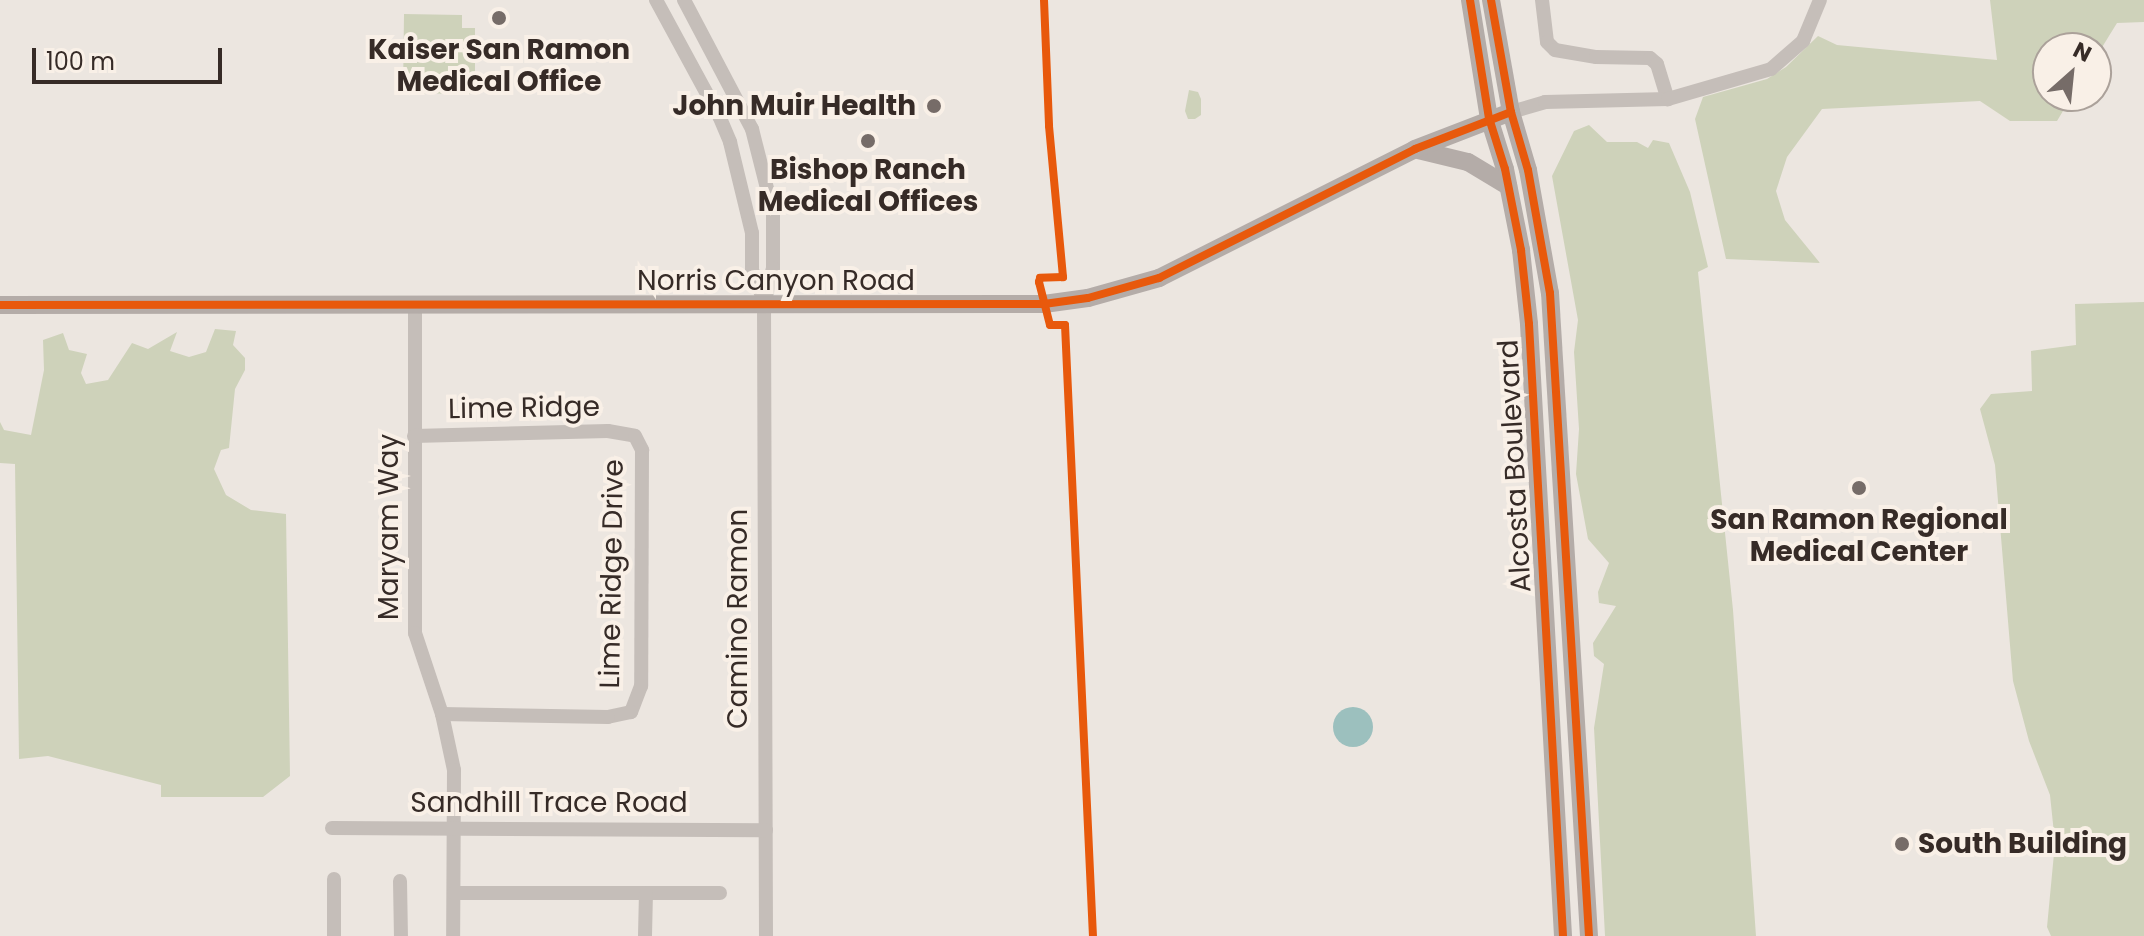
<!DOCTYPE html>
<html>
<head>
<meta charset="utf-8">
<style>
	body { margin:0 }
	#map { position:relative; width:2144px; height:936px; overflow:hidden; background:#ece6e0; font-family:Poppins,sans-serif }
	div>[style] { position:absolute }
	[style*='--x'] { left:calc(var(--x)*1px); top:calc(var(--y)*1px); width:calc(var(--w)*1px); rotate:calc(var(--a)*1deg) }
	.green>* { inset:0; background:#ced2ba }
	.water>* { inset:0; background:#9cc0be }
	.round { border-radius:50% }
	.minor>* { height:14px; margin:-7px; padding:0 7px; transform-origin:7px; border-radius:7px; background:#c5beb9 }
	.major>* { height:18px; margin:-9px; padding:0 9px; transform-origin:9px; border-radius:9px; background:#b4aca8 }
	.cycleway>* { height:8px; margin:-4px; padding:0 4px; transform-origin:4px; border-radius:4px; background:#e8590c }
	.dots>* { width:22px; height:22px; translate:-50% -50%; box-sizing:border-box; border:4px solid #f9f0e7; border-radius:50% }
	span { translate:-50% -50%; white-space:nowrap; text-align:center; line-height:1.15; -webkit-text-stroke:8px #f9f0e7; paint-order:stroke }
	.poi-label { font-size:28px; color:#362b27; font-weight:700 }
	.right { translate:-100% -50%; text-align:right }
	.left { translate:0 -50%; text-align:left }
	.street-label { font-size:28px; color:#362b27 }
	.north { position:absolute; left:2032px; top:32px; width:80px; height:80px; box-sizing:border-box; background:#f9f0e7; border:2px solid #aba19a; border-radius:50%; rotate:27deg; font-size:22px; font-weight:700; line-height:32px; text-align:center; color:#362b27 }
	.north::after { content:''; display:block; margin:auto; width:28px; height:36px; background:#766c68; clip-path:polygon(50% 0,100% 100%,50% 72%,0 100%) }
	.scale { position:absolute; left:32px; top:48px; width:190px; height:36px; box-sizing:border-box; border:4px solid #362b27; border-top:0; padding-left:10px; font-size:24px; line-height:28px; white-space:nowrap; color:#362b27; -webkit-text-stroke:6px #f9f0e7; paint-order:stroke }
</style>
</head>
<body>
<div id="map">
	<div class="green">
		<div style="clip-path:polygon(1990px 0,2144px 0,2144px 22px,2117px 23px,2096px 57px,2096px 48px,2048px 48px,2048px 96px,2072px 96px,2057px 121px,2010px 121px,1980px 101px,1822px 109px,1787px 157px,1776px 191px,1785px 220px,1820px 263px,1726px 259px,1695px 119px,1703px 97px,1767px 79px,1786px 67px,1818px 36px,1837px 45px,1997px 60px)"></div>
		<div style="clip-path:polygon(404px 14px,462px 15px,462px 28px,475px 28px,475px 94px,403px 93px)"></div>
		<div style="clip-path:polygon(1189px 90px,1198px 92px,1201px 99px,1201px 115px,1195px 119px,1188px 119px,1185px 111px)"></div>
		<div style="clip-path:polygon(1589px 125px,1607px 142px,1637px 142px,1648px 148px,1653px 140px,1669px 143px,1690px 192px,1708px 267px,1698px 272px,1733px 610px,1756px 936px,1605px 936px,1594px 728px,1604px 664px,1594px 656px,1593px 643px,1616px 606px,1599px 603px,1598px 592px,1609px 563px,1588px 539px,1576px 474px,1579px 429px,1574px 352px,1578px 320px,1552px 176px,1574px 131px)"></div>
		<div style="clip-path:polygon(2144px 302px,2144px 936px,2051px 936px,2047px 927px,2055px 843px,2050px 795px,2029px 741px,2013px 681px,1995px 465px,1980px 409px,1991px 394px,2032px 391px,2031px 351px,2076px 345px,2075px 304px)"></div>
		<div style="clip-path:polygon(215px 329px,236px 331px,233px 345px,245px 358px,245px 370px,235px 389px,229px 448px,221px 450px,214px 469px,226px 495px,251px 510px,286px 514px,290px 776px,263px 797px,161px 797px,161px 785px,48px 756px,19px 759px,15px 464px,0 463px,0 422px,4px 430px,31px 435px,44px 370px,43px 340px,63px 333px,69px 350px,87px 354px,81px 373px,86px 384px,108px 380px,132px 343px,148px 349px,177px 332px,170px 351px,189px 357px,206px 352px)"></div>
	</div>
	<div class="water">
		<div class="round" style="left:1333px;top:707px;width:40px;height:40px"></div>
	</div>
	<div class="minor">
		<div style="--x:656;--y:0;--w:134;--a:61.5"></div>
		<div style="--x:720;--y:118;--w:26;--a:67"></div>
		<div style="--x:730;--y:142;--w:94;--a:76.4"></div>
		<div style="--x:752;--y:233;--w:37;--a:90"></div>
		<div style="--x:752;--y:270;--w:34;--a:69"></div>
		<div style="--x:684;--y:0;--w:146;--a:62.2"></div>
		<div style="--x:752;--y:129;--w:86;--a:75.8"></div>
		<div style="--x:773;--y:212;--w:56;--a:90"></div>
		<div style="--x:773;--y:268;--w:36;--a:104"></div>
		<div style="--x:764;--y:303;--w:633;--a:89.82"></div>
		<div style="--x:1542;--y:0;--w:42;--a:83.2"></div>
		<div style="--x:1547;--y:42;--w:11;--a:45"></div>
		<div style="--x:1555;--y:50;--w:42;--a:9.7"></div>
		<div style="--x:1596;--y:57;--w:54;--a:1.1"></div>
		<div style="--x:1650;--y:58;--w:9;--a:41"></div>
		<div style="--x:1657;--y:64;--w:37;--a:73"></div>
		<div style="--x:1511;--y:112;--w:35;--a:-16"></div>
		<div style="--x:1545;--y:102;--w:123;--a:-1.4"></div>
		<div style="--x:1668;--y:99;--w:107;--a:-16.2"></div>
		<div style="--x:1771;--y:69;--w:43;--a:-41.2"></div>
		<div style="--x:1803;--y:41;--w:44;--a:-67.5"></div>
		<div style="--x:415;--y:303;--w:330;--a:90"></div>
		<div style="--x:415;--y:633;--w:85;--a:71.6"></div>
		<div style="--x:442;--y:714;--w:57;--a:77.9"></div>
		<div style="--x:454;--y:770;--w:166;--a:90.3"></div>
		<div style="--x:414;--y:436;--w:194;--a:-1.5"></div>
		<div style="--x:608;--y:431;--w:27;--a:10"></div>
		<div style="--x:635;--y:436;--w:16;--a:63"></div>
		<div style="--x:642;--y:450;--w:236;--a:90.2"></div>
		<div style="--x:641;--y:686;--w:28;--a:111"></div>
		<div style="--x:631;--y:712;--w:24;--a:168"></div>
		<div style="--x:608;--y:717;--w:166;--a:-179"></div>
		<div style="--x:332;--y:828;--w:434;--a:0.3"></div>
		<div style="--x:334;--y:879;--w:57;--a:90"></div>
		<div style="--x:400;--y:881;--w:55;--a:89"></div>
		<div style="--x:454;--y:893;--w:266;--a:0"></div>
		<div style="--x:645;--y:936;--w:43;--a:-88.7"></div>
	</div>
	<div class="major">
		<div style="--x:1470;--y:0;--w:120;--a:80.9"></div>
		<div style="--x:1489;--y:118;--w:53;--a:72.6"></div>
		<div style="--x:1505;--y:169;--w:83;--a:78.8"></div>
		<div style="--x:1521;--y:250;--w:74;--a:83.8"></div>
		<div style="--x:1529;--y:324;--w:613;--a:86.82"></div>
		<div style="--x:1491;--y:0;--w:114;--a:79.9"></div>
		<div style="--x:1511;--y:112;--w:60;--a:73.7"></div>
		<div style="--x:1528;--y:170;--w:125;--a:79.9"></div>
		<div style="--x:1550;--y:293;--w:644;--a:86.53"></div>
		<div style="--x:1418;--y:150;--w:51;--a:13.5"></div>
		<div style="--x:1468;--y:162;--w:47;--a:31"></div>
		<div style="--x:0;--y:305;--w:1044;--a:-0.05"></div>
		<div style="--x:1044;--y:304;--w:44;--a:-7.8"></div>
		<div style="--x:1088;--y:298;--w:74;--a:-15.7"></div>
		<div style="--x:1159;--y:278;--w:287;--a:-26.7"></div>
		<div style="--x:1415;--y:149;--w:103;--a:-21.1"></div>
	</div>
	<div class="cycleway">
		<div style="--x:1044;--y:0;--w:126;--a:87.7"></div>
		<div style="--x:1049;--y:126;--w:152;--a:84.7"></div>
		<div style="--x:1063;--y:277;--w:23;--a:178"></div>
		<div style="--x:1040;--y:278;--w:4;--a:104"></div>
		<div style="--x:1039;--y:282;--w:44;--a:75.7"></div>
		<div style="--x:1050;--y:325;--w:15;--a:0"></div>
		<div style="--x:1065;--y:325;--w:612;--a:87.38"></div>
		<div style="--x:1470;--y:0;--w:120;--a:80.9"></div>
		<div style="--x:1489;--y:118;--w:53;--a:72.6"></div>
		<div style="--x:1505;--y:169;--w:83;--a:78.8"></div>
		<div style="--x:1521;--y:250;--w:74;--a:83.8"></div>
		<div style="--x:1529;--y:324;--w:613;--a:86.82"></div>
		<div style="--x:1491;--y:0;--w:114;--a:79.9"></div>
		<div style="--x:1511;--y:112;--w:60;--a:73.7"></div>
		<div style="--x:1528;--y:170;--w:125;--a:79.9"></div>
		<div style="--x:1550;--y:293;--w:644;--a:86.53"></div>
		<div style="--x:0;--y:305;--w:1044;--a:-0.05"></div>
		<div style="--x:1044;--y:304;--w:44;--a:-7.8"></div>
		<div style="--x:1088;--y:298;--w:74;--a:-15.7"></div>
		<div style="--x:1159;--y:278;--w:287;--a:-26.7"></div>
		<div style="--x:1415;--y:149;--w:103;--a:-21.1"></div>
	</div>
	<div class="dots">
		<div style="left:499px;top:18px;background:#766c68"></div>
		<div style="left:934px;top:106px;background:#766c68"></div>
		<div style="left:868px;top:141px;background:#766c68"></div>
		<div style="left:1859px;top:488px;background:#766c68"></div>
		<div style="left:1902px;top:844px;background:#766c68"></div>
	</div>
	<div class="poi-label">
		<span style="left:499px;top:66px">Kaiser San Ramon<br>Medical Office</span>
		<span class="right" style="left:916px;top:106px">John Muir Health</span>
		<span style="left:868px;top:186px">Bishop Ranch<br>Medical Offices</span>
		<span style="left:1859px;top:536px">San Ramon Regional<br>Medical Center</span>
		<span class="left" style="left:1918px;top:844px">South Building</span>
	</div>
	<div class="street-label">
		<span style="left:776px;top:281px">Norris Canyon Road</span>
		<span style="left:524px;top:408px;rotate:-1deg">Lime Ridge</span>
		<span style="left:1515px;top:466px;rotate:-93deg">Alcosta Boulevard</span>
		<span style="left:389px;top:527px;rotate:-90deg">Maryam Way</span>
		<span style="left:612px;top:574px;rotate:-89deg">Lime Ridge Drive</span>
		<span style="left:738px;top:619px;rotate:-90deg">Camino Ramon</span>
		<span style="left:549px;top:803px">Sandhill Trace Road</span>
	</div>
	<div class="north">N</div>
	<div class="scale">100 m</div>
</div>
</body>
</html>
